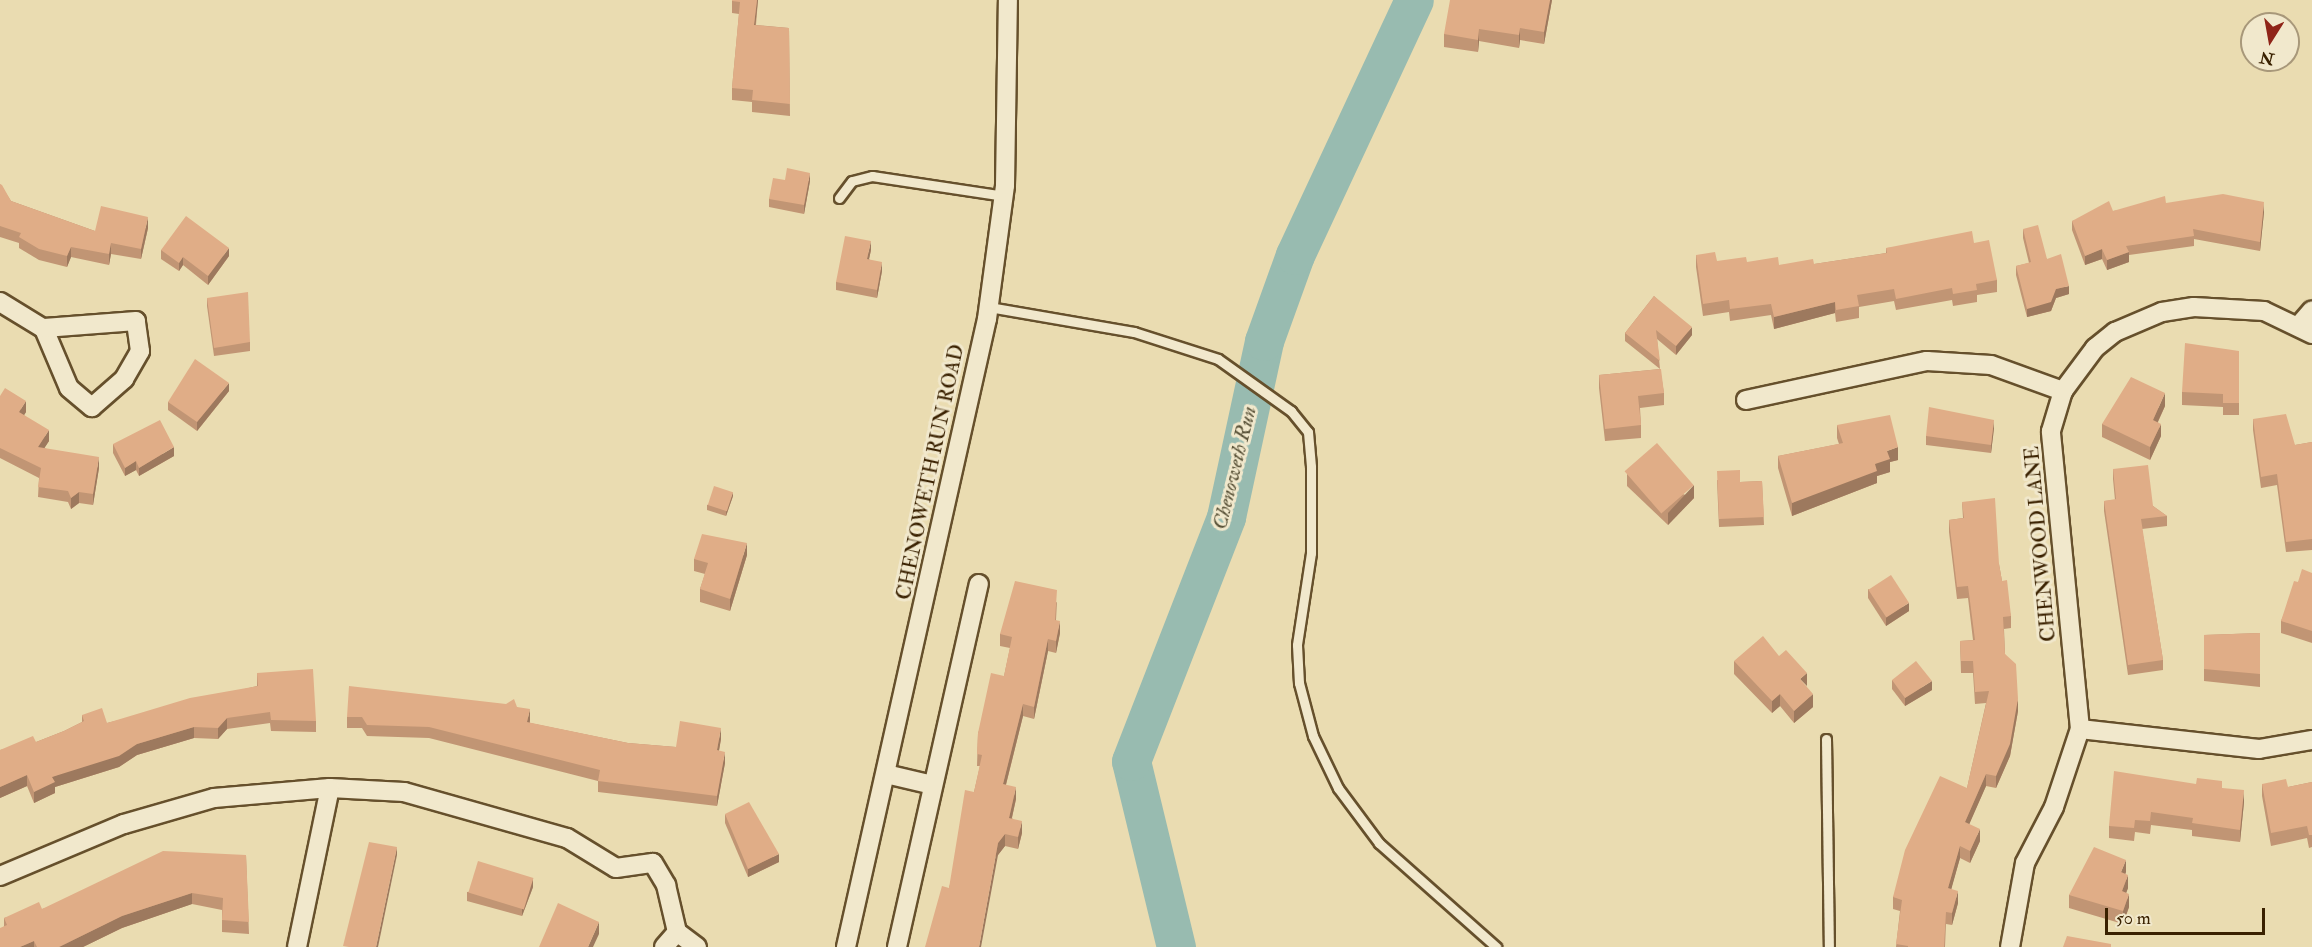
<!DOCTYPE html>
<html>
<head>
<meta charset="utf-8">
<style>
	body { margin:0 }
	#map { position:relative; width:2312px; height:947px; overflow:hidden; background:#eadcb1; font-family:"IM FELL Double Pica",serif }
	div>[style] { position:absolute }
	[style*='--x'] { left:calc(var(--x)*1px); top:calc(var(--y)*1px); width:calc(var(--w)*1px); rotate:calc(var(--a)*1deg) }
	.river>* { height:39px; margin:-19.5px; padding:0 19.5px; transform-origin:19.5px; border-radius:19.5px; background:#98bbb0 }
	.roads { filter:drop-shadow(2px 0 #66502c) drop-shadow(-2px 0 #66502c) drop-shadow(0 2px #66502c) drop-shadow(0 -2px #66502c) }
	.lane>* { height:9px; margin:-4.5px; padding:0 4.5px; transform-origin:4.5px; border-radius:4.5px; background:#f1e8cc }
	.street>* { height:18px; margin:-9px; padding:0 9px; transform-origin:9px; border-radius:9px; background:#f1e8cc }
	.wall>* { inset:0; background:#c19574 }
	.shaded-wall>* { inset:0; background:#9d795e }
	.building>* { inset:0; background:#e0ad87; transform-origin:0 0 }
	span { translate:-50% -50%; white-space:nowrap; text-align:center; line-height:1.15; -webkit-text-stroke:6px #f1e8cc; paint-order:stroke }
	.street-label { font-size:20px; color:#3a2100 }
	.water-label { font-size:21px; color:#564f35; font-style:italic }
	.north { position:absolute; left:2240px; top:12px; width:60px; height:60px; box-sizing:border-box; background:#f1e8cc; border:2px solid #a8987a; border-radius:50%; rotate:191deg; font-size:16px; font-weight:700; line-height:24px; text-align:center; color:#3a2100 }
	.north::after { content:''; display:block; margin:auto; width:21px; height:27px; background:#8f2418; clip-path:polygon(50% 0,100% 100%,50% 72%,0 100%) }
	.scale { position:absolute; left:2105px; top:908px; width:160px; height:27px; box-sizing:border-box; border:3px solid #3a2100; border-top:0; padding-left:8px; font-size:18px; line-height:21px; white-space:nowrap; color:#3a2100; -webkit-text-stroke:4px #f1e8cc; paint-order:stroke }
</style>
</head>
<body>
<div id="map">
	<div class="river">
		<div style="--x:1176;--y:947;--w:191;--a:-103.6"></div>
		<div style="--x:1131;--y:761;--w:262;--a:-68.7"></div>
		<div style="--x:1226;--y:517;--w:180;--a:-77.8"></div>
		<div style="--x:1264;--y:341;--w:91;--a:-70.2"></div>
		<div style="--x:1295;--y:255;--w:281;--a:-65"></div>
	</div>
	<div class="roads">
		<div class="lane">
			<div style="--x:839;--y:198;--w:21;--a:-53"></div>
			<div style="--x:852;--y:181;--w:21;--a:-14"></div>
			<div style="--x:872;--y:176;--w:134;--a:8.6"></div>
			<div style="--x:989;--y:307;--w:147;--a:9.8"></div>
			<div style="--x:1134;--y:332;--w:88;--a:17.8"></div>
			<div style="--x:1218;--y:359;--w:90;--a:35.5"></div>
			<div style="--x:1291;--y:411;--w:27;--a:51"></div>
			<div style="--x:1308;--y:432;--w:35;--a:85"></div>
			<div style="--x:1311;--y:467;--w:86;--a:90"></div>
			<div style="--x:1311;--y:553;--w:93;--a:98.7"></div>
			<div style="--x:1297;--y:645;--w:38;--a:87"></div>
			<div style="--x:1299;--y:683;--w:55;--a:75.2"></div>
			<div style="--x:1313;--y:736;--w:58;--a:64.3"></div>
			<div style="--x:1338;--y:788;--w:69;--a:53.3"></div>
			<div style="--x:1379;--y:843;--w:157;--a:41.6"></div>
			<div style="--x:1826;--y:739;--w:208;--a:89.2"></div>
		</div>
		<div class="street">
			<div style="--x:0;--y:302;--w:52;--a:31.5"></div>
			<div style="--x:44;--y:329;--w:64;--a:67"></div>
			<div style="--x:69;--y:388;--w:30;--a:40"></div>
			<div style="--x:92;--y:407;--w:43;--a:-41.2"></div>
			<div style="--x:124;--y:379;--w:32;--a:-60"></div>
			<div style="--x:140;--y:351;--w:30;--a:-98"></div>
			<div style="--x:136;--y:321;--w:92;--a:175.6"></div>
			<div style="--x:2300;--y:324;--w:18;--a:-49"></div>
			<div style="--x:1746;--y:400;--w:185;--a:-12.2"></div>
			<div style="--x:1927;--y:361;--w:64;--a:3.6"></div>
			<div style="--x:1991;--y:365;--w:77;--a:19.9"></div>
			<div style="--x:2080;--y:729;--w:180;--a:6.4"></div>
			<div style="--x:2259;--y:749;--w:54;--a:-9.6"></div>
			<div style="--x:886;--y:774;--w:48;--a:13.2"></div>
			<div style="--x:0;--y:876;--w:134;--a:-22.8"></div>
			<div style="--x:124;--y:824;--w:94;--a:-16.1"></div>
			<div style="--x:214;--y:798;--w:116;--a:-4.9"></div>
			<div style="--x:330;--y:788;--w:74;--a:3.1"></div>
			<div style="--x:404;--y:792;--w:169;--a:15.8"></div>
			<div style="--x:567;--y:838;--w:57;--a:31.5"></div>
			<div style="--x:616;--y:868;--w:37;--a:-8"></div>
			<div style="--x:653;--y:863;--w:26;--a:59"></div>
			<div style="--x:666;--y:885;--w:48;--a:76.8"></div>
			<div style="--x:677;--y:932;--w:25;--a:37"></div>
			<div style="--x:297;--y:947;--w:162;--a:-78.3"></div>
			<div style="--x:664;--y:947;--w:20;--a:-49"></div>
			<div style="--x:846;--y:947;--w:644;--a:-77.35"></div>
			<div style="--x:987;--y:319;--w:135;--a:-82.3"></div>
			<div style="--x:1005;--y:185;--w:185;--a:-89.1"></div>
			<div style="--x:897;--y:947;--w:372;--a:-77.3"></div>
			<div style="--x:2010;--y:947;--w:85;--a:-79.9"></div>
			<div style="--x:2025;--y:863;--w:63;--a:-62.6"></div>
			<div style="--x:2054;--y:807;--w:82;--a:-71.6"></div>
			<div style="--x:2080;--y:729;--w:299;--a:-95.6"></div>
			<div style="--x:2051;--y:431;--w:42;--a:-73.3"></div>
			<div style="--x:2063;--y:391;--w:54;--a:-53.3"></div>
			<div style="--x:2095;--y:348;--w:26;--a:-39"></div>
			<div style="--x:2115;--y:332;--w:51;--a:-23.1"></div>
			<div style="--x:2162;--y:312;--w:32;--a:-9"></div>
			<div style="--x:2194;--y:307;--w:70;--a:3.3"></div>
			<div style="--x:2264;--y:311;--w:53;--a:25.6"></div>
		</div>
	</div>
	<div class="wall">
		<div style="clip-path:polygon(732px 0,758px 0,756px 25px,789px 28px,790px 116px,752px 112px,752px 102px,732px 100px,732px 88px,739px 14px,732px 13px)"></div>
		<div style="clip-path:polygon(1552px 0,1544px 44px,1520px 40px,1519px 48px,1479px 41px,1478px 52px,1444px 47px,1444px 34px)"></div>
		<div style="clip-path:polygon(785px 180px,810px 181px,804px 214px,769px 207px,769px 199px)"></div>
		<div style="clip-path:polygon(0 184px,11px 201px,95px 231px,148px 228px,141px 259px,111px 254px,109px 265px,71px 257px,67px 267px,39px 260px,19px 248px,19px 243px,0 237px)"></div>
		<div style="clip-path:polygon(2166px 203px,2264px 212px,2260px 251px,2194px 239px,2194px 246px,2129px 255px,2129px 262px,2107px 270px,2102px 259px,2085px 265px,2072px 230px,2072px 221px,2113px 211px)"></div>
		<div style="clip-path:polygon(2023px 229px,2047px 259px,2069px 294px,2056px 298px,2051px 311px,2027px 317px,2016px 275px,2016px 266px,2029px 263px,2023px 238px)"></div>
		<div style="clip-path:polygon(1974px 243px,1997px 280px,1997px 292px,1977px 295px,1977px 302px,1953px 306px,1952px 300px,1896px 310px,1894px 301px,1859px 307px,1859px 318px,1836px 322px,1835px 313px,1774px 329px,1771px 315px,1730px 321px,1729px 312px,1703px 316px,1696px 267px,1696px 255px,1717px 261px,1747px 262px,1779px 265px,1814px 264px,1886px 253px,1886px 248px)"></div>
		<div style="clip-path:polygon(161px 250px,229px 256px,208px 285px,183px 265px,179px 271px,161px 259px)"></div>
		<div style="clip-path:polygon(871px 250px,869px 259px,882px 271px,877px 298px,836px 290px,836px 282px)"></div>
		<div style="clip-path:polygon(1654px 296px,1692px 335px,1676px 355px,1657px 339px,1660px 369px,1664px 393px,1664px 405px,1640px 408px,1641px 425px,1641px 438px,1605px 441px,1599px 388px,1599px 375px,1660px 369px,1625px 341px,1625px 333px)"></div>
		<div style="clip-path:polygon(207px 298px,250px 342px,250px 351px,214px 356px,207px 306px)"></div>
		<div style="clip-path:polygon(2239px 351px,2239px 415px,2223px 415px,2223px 407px,2182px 405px,2182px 392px)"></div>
		<div style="clip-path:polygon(229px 391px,197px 431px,168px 410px,168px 402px)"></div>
		<div style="clip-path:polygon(0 396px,26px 412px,24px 415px,49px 441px,44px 448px,99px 468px,93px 505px,79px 503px,71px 509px,68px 502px,38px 497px,39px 478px,0 458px)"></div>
		<div style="clip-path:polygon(2165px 406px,2158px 422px,2161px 436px,2150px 460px,2102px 437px,2102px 424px)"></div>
		<div style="clip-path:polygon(2253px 419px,2295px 445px,2312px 442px,2312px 550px,2286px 552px,2277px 485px,2261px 488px,2253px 430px)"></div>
		<div style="clip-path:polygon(1837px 425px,1898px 460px,1890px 462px,1890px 472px,1877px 476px,1877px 483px,1792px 516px,1778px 468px,1778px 456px,1839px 444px,1837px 438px)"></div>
		<div style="clip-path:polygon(1994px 428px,1991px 453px,1926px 445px,1926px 436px)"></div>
		<div style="clip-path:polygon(113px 444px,174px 456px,139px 476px,136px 470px,125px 476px,113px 453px)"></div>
		<div style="clip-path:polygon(2113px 469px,2153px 506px,2167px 516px,2167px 526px,2142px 529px,2163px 660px,2163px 670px,2128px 675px,2104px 511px,2104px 501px,2115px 500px,2113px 479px)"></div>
		<div style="clip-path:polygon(1627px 474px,1694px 498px,1668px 525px,1627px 486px)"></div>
		<div style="clip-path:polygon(1717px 480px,1740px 482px,1762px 481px,1764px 525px,1719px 527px)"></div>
		<div style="clip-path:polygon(733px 496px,726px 516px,707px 510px,707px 505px)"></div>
		<div style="clip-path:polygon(1962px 502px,1999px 564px,2002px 581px,2011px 616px,2011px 628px,2004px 629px,2005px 654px,2018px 711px,2010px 756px,1996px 788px,1986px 786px,1969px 824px,1980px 841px,1970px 863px,1960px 858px,1951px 889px,1958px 903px,1952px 925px,1946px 924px,1945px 947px,1896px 947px,1900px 911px,1893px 909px,1893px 897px,1967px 788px,1986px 703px,1975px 704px,1973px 673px,1961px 673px,1960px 641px,1973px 640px,1968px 598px,1957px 599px,1949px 532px,1949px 520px,1963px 518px)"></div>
		<div style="clip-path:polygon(747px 555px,730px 611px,700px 602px,700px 589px,705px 574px,694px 571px,694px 559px)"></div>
		<div style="clip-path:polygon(2312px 573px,2312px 643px,2281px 633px,2281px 621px,2298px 582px)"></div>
		<div style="clip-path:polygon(1868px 589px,1909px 611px,1886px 626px,1868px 598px)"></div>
		<div style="clip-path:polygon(1057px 602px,1056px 620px,1060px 633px,1056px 653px,1048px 651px,1034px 719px,1023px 716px,1006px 785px,1016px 799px,1012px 818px,1022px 833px,1018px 849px,1005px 846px,998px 855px,949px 888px,974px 792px,980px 766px,977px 766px,978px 733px,1004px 676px,1010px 648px,1000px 646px,1000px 634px)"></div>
		<div style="clip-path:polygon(2260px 633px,2260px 687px,2204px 681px,2204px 635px)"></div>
		<div style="clip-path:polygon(1734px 661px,1806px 686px,1813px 707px,1794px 723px,1780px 706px,1772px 713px,1734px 674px)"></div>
		<div style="clip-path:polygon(257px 673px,316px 721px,316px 732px,271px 731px,270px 723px,227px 729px,218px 739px,194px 738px,137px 755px,119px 767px,55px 787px,55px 793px,34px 803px,27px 786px,0 798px,0 750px,36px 742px,64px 731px,82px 722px,82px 715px,107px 723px,257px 686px)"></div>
		<div style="clip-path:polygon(1892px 680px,1932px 690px,1905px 706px,1892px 689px)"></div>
		<div style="clip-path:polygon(517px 707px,530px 720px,530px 723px,628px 743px,676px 747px,721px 739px,719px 751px,725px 763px,717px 806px,598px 792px,598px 781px,429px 738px,367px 736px,362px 728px,347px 728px,347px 717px)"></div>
		<div style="clip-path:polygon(2312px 782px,2312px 847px,2309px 848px,2307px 838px,2271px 846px,2262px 796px,2262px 784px,2288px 787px)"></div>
		<div style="clip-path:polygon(2196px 784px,2222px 788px,2244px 802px,2240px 842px,2192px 836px,2192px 830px,2151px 825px,2150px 834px,2135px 832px,2134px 841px,2109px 838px,2109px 826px)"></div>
		<div style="clip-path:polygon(725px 814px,779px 862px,748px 877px,725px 823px)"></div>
		<div style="clip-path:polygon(246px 855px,249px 934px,222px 932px,222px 910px,192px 904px,122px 928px,83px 947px,0 947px,4px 926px,4px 918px,42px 909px)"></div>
		<div style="clip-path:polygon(2126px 872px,2125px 874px,2128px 888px,2126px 893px,2129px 907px,2123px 924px,2069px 908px,2069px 895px)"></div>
		<div style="clip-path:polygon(533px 887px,522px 916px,467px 901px,467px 892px)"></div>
	</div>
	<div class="shaded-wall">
		<div style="clip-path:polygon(757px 0,758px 0,754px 37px,754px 25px)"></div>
		<div style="clip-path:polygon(1550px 0,1552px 0,1544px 44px,1544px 32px)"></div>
		<div style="clip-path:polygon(1520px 28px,1520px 40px,1519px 48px,1519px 35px)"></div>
		<div style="clip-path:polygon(1479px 29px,1479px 41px,1478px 52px,1478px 40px)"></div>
		<div style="clip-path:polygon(810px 173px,810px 181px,804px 214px,804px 205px)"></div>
		<div style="clip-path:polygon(2264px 202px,2264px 212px,2260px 251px,2260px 242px)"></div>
		<div style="clip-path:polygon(148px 217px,148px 228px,141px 259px,141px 249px)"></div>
		<div style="clip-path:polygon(871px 241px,871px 250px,867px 268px,867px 259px)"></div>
		<div style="clip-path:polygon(111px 243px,111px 254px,109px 265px,109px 254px)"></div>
		<div style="clip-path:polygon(71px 247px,71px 257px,67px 267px,67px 256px)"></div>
		<div style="clip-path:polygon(229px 248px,229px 256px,208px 285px,208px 276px)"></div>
		<div style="clip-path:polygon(2102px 249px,2102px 259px,2085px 265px,2085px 256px)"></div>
		<div style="clip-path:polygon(2129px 252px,2129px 262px,2107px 270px,2107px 260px)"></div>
		<div style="clip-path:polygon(183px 257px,183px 265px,179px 271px,179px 263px)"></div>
		<div style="clip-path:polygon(882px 262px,882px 271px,877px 298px,877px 290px)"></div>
		<div style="clip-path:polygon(2069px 286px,2069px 294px,2056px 298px,2051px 311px,2027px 317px,2027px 309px,2056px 289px)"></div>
		<div style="clip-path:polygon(1835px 302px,1835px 313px,1774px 329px,1774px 317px)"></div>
		<div style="clip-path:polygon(1692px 327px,1692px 335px,1676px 355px,1676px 346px)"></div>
		<div style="clip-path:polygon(229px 383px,229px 391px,197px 431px,197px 422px)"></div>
		<div style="clip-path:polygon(2165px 393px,2165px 406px,2153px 432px,2153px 420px)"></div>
		<div style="clip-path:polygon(26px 401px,26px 412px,19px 423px,19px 412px)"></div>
		<div style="clip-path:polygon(1994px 420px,1994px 428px,1991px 453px,1991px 445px)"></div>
		<div style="clip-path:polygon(2161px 424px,2161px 436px,2150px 460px,2150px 447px)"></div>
		<div style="clip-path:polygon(49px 430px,49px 441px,38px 458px,38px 447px)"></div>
		<div style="clip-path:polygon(174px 447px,174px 456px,139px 476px,139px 468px)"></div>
		<div style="clip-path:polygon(1898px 447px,1898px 460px,1890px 462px,1890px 472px,1877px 476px,1877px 483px,1792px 516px,1792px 503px,1875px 464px,1887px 451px)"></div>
		<div style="clip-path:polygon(99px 457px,99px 468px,93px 505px,93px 494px)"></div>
		<div style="clip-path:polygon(136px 461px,136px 470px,125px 476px,125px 468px)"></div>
		<div style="clip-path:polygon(1694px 485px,1694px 498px,1668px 525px,1668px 513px)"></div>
		<div style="clip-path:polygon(79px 492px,79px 503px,71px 509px,71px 498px)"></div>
		<div style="clip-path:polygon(733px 492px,733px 496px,726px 516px,726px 512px)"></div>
		<div style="clip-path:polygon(747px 543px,747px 555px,730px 611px,730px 599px)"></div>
		<div style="clip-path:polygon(1909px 603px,1909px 611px,1886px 626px,1886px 617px)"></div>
		<div style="clip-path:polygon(1060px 621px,1060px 633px,1056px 653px,1056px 641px)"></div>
		<div style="clip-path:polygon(1048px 639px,1048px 651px,1034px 719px,1034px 707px)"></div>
		<div style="clip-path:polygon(1807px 673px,1807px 686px,1800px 679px)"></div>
		<div style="clip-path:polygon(1932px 681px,1932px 690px,1905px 706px,1905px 698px)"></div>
		<div style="clip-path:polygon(1780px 694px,1780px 706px,1772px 713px,1772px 701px)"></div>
		<div style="clip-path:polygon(1813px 694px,1813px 707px,1794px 723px,1794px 711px)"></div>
		<div style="clip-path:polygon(2018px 699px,2018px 711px,2010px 756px,1996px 788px,1996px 776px)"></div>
		<div style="clip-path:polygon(1023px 704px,1023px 716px,1003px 796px,1003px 784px)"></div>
		<div style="clip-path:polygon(530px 709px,530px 720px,527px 733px,527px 722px)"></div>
		<div style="clip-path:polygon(227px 718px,227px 729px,218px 739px,218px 728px)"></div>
		<div style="clip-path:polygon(194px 727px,194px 738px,137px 755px,119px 767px,55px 787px,55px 793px,34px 803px,34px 792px,52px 777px,137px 744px)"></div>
		<div style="clip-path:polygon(721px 728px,721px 739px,717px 761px,717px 750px)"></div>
		<div style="clip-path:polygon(725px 752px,725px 763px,717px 806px,717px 796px)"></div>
		<div style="clip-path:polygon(1986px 774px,1986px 786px,1965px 834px,1965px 822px)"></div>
		<div style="clip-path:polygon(27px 775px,27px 786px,0 798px,0 787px)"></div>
		<div style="clip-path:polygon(1016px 787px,1016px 799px,1009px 830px,1009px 818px)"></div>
		<div style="clip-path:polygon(2244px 790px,2244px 802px,2240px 842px,2240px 830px)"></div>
		<div style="clip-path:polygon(1022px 821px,1022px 833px,1018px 849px,1018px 837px)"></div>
		<div style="clip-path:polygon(1980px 829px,1980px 841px,1970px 863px,1970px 851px)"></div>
		<div style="clip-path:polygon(1005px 834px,1005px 846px,998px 855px,981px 947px,979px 947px,998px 843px)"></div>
		<div style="clip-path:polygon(1960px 846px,1960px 858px,1948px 901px,1948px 888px)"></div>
		<div style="clip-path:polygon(397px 847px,397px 855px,378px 947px,376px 947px)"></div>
		<div style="clip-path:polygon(779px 854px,779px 862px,748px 877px,748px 869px)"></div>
		<div style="clip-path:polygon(2126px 860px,2126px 872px,2121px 885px,2121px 872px)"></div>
		<div style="clip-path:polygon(2128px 875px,2128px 888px,2122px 904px,2122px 891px)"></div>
		<div style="clip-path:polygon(533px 878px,533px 887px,522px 916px,522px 907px)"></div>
		<div style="clip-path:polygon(1958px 891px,1958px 903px,1952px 925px,1952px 913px)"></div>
		<div style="clip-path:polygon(192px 893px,192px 904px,122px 928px,83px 947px,59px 947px,122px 916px)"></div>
		<div style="clip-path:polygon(2129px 894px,2129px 907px,2123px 924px,2123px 911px)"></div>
		<div style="clip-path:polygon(599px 922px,599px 934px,593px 947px,588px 947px)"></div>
		<div style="clip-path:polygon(34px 941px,34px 947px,20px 947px)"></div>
	</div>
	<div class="building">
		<div style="clip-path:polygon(732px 0,757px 0,754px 25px,789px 28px,790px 104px,752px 100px,753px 90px,732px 88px,740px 2px,732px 1px)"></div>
		<div style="clip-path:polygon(1450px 0,1550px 0,1544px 32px,1520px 28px,1519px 35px,1479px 29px,1478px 40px,1444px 34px)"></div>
		<div style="clip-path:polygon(787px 168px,810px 173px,804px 205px,769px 199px,773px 178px,785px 180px)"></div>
		<div style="clip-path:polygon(0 184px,2px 185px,11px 201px,95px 231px,101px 206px,148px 217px,141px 249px,111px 243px,109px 254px,71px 247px,67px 256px,39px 249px,19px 237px,21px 233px,0 226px)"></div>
		<div style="clip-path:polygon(2223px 194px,2264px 202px,2260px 242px,2193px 229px,2194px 236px,2126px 246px,2129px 252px,2107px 260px,2102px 249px,2085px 256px,2072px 221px,2109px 201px,2113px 211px,2165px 196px,2166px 203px)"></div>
		<div style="clip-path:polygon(186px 216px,229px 248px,208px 276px,183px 257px,179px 263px,161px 250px)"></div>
		<div style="clip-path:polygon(2038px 225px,2047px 259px,2061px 254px,2069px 286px,2056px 289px,2051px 302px,2027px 309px,2016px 266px,2031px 262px,2023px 229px)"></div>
		<div style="clip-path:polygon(1972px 231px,1974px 243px,1989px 240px,1997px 280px,1976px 284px,1977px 290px,1953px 294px,1952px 288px,1896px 299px,1894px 289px,1857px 295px,1859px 306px,1836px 310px,1835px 302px,1774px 317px,1771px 304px,1730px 309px,1729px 300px,1703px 304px,1696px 255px,1715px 252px,1717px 261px,1746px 257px,1747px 262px,1778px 257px,1779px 265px,1813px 259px,1814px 264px,1887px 253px,1886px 248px)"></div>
		<div style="clip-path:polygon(845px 236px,871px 241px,867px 259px,882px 262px,877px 290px,836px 282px)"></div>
		<div style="clip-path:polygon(248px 292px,250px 342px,214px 348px,207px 298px)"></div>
		<div style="clip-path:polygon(1654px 296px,1692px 327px,1676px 346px,1656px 330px,1660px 361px,1625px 333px)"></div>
		<div style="clip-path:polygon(2185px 343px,2239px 351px,2239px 403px,2223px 403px,2223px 394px,2182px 392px)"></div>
		<div style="clip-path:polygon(195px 359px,229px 383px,197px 422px,168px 402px)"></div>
		<div style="clip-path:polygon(1661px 369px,1664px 393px,1638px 396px,1641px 425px,1605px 429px,1599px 375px)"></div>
		<div style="clip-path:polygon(2131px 377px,2165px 393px,2153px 420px,2161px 424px,2150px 447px,2102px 424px)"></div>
		<div style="clip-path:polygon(5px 388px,26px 401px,19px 412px,49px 430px,38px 447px,99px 457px,93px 494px,79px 492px,71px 498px,68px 491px,38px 487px,41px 468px,0 448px,0 396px)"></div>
		<div style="clip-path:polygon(1929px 407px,1994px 420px,1991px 445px,1926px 436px)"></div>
		<div style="clip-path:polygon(2286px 414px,2295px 445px,2312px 442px,2312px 539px,2286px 542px,2277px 474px,2261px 477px,2253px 419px)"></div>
		<div style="clip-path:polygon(1890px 415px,1898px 447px,1887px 451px,1890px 459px,1875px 464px,1877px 471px,1792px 503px,1778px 456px,1843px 443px,1837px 425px)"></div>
		<div style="clip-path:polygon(160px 420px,174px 447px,139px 468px,136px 461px,125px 468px,113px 444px)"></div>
		<div style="left:1657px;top:443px;width:56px;height:43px;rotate:49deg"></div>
		<div style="clip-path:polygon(2148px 465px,2153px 506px,2167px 516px,2141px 519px,2163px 660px,2128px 665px,2104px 501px,2116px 499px,2113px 469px)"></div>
		<div style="clip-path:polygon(1740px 470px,1740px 482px,1762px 481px,1764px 517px,1719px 519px,1717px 471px)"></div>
		<div style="left:714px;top:486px;width:20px;height:20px;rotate:18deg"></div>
		<div style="clip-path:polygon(1995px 498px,1999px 564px,2002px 581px,2007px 580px,2011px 616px,2003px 617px,2005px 654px,2016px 664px,2018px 699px,2010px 744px,1996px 776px,1986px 774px,1965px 822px,1980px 829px,1970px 851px,1960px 846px,1948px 888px,1958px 891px,1952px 913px,1946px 912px,1944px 947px,1908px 947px,1908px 946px,1896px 944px,1902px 900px,1893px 897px,1905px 850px,1940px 776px,1967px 788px,1989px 691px,1975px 692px,1973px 661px,1961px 661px,1960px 641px,1975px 640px,1968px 586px,1957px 587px,1949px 520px,1964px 518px,1962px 502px)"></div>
		<div style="clip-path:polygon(702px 534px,747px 543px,730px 599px,700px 589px,708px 563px,694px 559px)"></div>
		<div style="clip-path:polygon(2302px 569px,2312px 573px,2312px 631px,2281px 621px,2294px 581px,2298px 582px)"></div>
		<div style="left:1891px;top:575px;width:33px;height:27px;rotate:57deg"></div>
		<div style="clip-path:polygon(1015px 581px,1057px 590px,1055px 620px,1060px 621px,1056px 641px,1048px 639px,1034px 707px,1023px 704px,1003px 784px,1016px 787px,1009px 818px,1022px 821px,1018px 837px,1005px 834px,998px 843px,979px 947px,925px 947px,942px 886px,949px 888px,965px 790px,974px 792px,982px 755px,977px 754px,978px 733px,991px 673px,1004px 676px,1012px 637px,1000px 634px)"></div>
		<div style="clip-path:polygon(2260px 633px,2260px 674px,2204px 669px,2204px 635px)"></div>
		<div style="clip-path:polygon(1763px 636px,1779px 656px,1786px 650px,1807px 673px,1800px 679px,1813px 694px,1794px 711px,1780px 694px,1772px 701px,1734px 661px)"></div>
		<div style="clip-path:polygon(1916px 661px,1932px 681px,1905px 698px,1892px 680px)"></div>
		<div style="clip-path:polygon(313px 669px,316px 721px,271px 720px,270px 712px,227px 718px,218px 728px,194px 727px,137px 744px,119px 756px,52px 777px,55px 782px,34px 792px,27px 775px,0 787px,0 750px,33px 736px,36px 742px,64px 731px,84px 721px,82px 715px,102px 708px,107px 723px,190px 698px,258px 686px,257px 673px)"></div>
		<div style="clip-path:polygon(349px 686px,506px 704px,514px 699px,517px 707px,530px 709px,527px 722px,628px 743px,676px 747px,680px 721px,721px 728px,717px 750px,725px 752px,717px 796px,598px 781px,600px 770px,429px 727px,367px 725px,362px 717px,347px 717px)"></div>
		<div style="clip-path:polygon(2114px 771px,2196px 784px,2197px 778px,2222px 781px,2222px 788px,2244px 790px,2240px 830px,2192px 823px,2193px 818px,2151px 812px,2150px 821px,2135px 820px,2134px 828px,2109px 826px)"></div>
		<div style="clip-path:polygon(2286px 779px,2288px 787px,2312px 782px,2312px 835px,2309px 835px,2307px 826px,2271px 833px,2262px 784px)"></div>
		<div style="clip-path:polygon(749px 802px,779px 854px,748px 869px,725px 814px)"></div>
		<div style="clip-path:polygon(369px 842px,397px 847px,376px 947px,349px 947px,343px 946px)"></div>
		<div style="clip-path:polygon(2094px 847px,2126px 860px,2121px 872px,2128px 875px,2122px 891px,2129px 894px,2123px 911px,2069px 895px)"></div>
		<div style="clip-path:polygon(163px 851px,246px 855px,249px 922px,222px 920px,223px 898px,192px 893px,122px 916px,59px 947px,37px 947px,34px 941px,20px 947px,0 947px,0 928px,7px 925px,4px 918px,39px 902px,42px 909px)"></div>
		<div style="left:478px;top:861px;width:58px;height:33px;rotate:17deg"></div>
		<div style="clip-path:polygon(558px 903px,599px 922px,588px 947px,539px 947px)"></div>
		<div style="clip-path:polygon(2067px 936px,2111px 944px,2111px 947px,2063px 947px)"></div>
	</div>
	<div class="street-label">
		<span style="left:930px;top:472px;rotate:-78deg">CHENOWETH RUN ROAD</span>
		<span style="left:2040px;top:544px;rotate:-95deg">CHENWOOD LANE</span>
	</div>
	<div class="water-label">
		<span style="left:1235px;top:468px;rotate:-76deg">Chenoweth Run</span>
	</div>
	<div class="north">N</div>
	<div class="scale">50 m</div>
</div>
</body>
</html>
